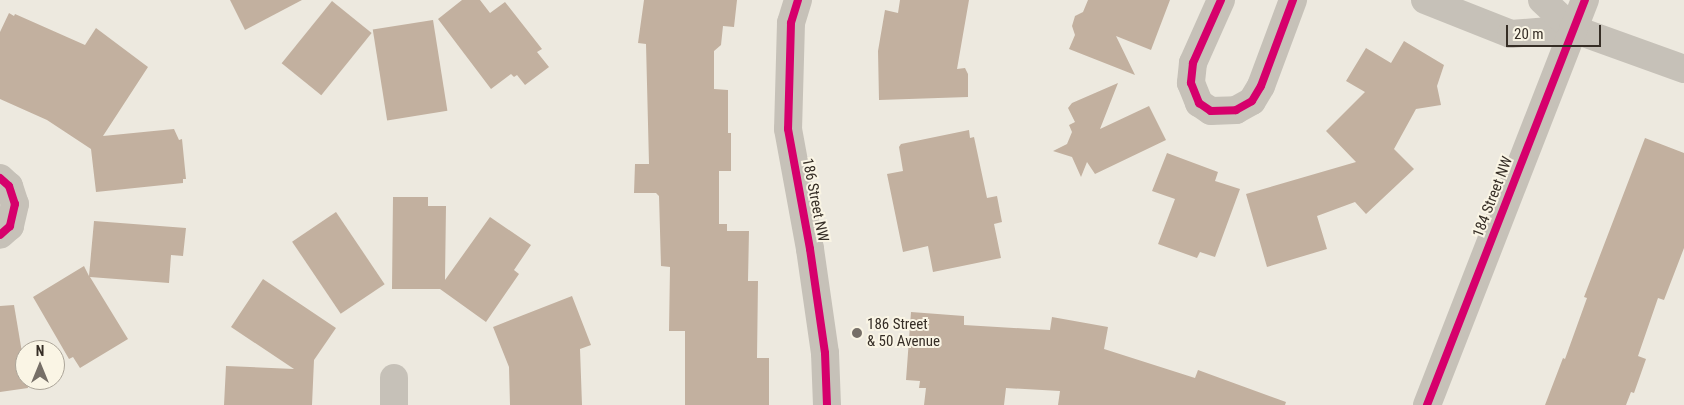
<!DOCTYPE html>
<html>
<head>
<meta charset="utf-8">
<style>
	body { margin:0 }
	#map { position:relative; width:1684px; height:405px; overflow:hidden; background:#ede9df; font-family:"Roboto Condensed",sans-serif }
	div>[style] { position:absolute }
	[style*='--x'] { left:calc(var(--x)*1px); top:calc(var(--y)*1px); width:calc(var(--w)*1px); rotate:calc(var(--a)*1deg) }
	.building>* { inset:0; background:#c2b09f; transform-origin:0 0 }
	.minor>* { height:28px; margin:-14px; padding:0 14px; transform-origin:14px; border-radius:14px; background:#c6c1b8 }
	.tertiary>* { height:28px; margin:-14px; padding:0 14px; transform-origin:14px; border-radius:14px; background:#c6c1b8 }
	.cycleway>* { height:8px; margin:-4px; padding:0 4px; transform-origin:4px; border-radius:4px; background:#d6006c }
	.dots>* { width:14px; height:14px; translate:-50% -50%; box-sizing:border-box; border:2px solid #faf5e5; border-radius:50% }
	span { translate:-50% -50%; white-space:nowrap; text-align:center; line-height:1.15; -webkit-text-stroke:4px #faf5e5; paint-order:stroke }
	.street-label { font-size:15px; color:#362e26 }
	.poi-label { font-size:15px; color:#362e26 }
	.left { translate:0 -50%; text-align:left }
	.north { position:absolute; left:15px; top:340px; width:50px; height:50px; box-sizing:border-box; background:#faf5e5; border:1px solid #aca599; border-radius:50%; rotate:0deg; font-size:14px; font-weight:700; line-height:20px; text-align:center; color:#362e26 }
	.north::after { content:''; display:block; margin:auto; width:18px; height:22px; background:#766f67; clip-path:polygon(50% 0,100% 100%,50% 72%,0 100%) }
	.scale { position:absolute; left:1506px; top:25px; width:95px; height:22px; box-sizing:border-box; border:2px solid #362e26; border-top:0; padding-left:6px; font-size:15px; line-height:18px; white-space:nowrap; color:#362e26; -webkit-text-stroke:4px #faf5e5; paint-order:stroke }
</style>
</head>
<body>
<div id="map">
	<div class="building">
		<div style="clip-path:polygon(230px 0,302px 0,245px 30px)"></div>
		<div style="clip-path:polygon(462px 0,480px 0,490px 13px,505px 2px,542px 49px,537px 52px,549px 67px,525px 85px,517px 75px,514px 77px,511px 74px,491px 89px,438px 19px)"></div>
		<div style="clip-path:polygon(644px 0,737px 0,734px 27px,723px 26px,721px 45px,714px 51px,714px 89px,728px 90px,728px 133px,731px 133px,731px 171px,719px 171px,719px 224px,727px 224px,727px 231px,749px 231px,748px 281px,758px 281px,757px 358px,769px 358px,769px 405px,685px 405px,685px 331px,669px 331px,670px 267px,661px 266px,659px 196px,656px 193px,634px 193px,635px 164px,649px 164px,646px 44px,638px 43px)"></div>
		<div style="clip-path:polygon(900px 0,969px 0,957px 69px,965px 68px,968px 74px,968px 97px,879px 100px,878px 51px,885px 10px,898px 13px)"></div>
		<div style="clip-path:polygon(1088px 0,1170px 0,1151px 50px,1116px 36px,1135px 75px,1069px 49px,1075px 35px,1072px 26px,1075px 16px,1083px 12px)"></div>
		<div style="left:332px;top:1px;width:51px;height:80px;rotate:39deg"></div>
		<div style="clip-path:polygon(9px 13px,14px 16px,15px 14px,85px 45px,96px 28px,148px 67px,103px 136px,174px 129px,179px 140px,182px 139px,186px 179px,183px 179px,183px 183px,96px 192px,91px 149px,47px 120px,0 99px,0 32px)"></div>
		<div style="left:433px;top:20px;width:92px;height:61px;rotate:81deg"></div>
		<div style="clip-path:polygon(1404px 41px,1444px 65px,1437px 86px,1441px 105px,1416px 109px,1394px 149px,1414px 169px,1366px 214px,1355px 202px,1317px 216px,1327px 249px,1267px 267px,1246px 194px,1356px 162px,1326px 131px,1365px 92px,1346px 81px,1366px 48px,1391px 63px)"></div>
		<div style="clip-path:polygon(1118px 83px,1100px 129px,1149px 106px,1166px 140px,1095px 174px,1087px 162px,1081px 177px,1072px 157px,1053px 151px,1067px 144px,1072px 132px,1069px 125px,1075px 122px,1068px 108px,1072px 103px)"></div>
		<div style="clip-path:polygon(969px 130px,970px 138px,974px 137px,987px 198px,997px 196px,1002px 222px,994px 224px,1001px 258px,933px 272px,928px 246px,903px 252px,887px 174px,903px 171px,899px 147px,901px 144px)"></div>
		<div style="clip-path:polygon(1645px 138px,1684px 153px,1684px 248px,1664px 300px,1658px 298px,1638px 356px,1646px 359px,1634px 393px,1631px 392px,1626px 405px,1545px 405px,1563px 358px,1565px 359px,1587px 298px,1584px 297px)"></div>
		<div style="clip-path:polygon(1167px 153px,1218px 172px,1215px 181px,1240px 189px,1215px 257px,1200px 252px,1197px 258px,1158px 244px,1175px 199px,1152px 191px)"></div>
		<div style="clip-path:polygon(393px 197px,428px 197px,428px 206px,446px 206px,445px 280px,490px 217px,531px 245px,514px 270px,519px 274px,486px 322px,440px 289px,392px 289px)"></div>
		<div style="left:336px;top:212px;width:87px;height:53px;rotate:56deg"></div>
		<div style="clip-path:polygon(94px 221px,186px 228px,183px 256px,171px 255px,169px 283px,90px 277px,128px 339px,80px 368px,73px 357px,69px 359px,33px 297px,84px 266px,89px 276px)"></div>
		<div style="clip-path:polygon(263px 279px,336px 328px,314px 360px,312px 405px,224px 405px,226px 366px,294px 369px,231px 327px)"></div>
		<div style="clip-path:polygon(572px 296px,591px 345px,580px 349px,582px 405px,510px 405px,509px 367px,493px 327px)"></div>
		<div style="clip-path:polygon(14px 305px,28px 388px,0 392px,0 306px)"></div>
		<div style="clip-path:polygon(911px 312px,964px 316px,964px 325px,1050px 330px,1052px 317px,1108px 327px,1104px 349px,1195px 378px,1198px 370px,1286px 402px,1285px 405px,1058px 405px,1060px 391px,1006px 388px,1004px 405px,924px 405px,926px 388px,919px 388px,920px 381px,906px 380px)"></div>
	</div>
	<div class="minor">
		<div style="--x:798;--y:0;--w:24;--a:107"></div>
		<div style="--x:791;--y:23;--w:106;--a:91.6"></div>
		<div style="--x:788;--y:129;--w:122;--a:79.6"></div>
		<div style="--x:810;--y:249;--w:105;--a:81.8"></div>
		<div style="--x:825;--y:353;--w:52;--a:87.8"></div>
		<div style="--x:1221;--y:0;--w:69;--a:114"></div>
		<div style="--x:1193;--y:63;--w:20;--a:96"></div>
		<div style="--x:1191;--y:83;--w:22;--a:68"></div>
		<div style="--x:1199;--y:103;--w:14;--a:34"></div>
		<div style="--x:1211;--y:111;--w:25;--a:-2"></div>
		<div style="--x:1236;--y:110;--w:18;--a:-29"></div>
		<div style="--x:1252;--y:101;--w:17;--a:-59"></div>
		<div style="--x:1261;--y:86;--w:92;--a:-69.6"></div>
		<div style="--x:0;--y:178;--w:12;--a:42"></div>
		<div style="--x:9;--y:186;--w:19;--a:72"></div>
		<div style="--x:15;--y:204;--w:23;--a:103"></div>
		<div style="--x:10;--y:226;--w:13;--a:138"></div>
		<div style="--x:394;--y:405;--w:27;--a:-90"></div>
	</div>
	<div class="tertiary">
		<div style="--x:1425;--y:0;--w:92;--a:21.6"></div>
		<div style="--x:1511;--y:34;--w:62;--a:-4.6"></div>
		<div style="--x:1542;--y:0;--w:42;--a:43.1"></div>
		<div style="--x:1573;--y:29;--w:118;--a:19.8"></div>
		<div style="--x:1427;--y:405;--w:435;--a:-68.7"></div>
	</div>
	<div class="cycleway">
		<div style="--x:798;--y:0;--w:24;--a:107"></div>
		<div style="--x:791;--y:23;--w:106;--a:91.6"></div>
		<div style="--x:788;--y:129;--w:122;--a:79.6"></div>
		<div style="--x:810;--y:249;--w:105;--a:81.8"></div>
		<div style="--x:825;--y:353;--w:52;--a:87.8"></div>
		<div style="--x:1221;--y:0;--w:69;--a:114"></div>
		<div style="--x:1193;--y:63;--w:20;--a:96"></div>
		<div style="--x:1191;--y:83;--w:22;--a:68"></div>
		<div style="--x:1199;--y:103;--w:14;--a:34"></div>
		<div style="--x:1211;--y:111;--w:25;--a:-2"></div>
		<div style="--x:1236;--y:110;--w:18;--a:-29"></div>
		<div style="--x:1252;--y:101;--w:17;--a:-59"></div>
		<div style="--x:1261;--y:86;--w:92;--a:-69.6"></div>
		<div style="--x:0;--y:178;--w:12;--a:42"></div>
		<div style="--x:9;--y:186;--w:19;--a:72"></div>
		<div style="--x:15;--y:204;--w:23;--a:103"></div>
		<div style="--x:10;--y:226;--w:13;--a:138"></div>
		<div style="--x:1427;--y:405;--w:435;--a:-68.7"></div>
	</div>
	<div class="dots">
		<div style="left:857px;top:333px;background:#766f67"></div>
	</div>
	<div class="street-label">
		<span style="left:1493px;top:197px;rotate:-69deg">184 Street NW</span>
		<span style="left:815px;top:200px;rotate:79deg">186 Street NW</span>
	</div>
	<div class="poi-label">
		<span class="left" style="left:867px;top:333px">186 Street<br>&amp; 50 Avenue</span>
	</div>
	<div class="north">N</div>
	<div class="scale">20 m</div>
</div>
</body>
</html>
